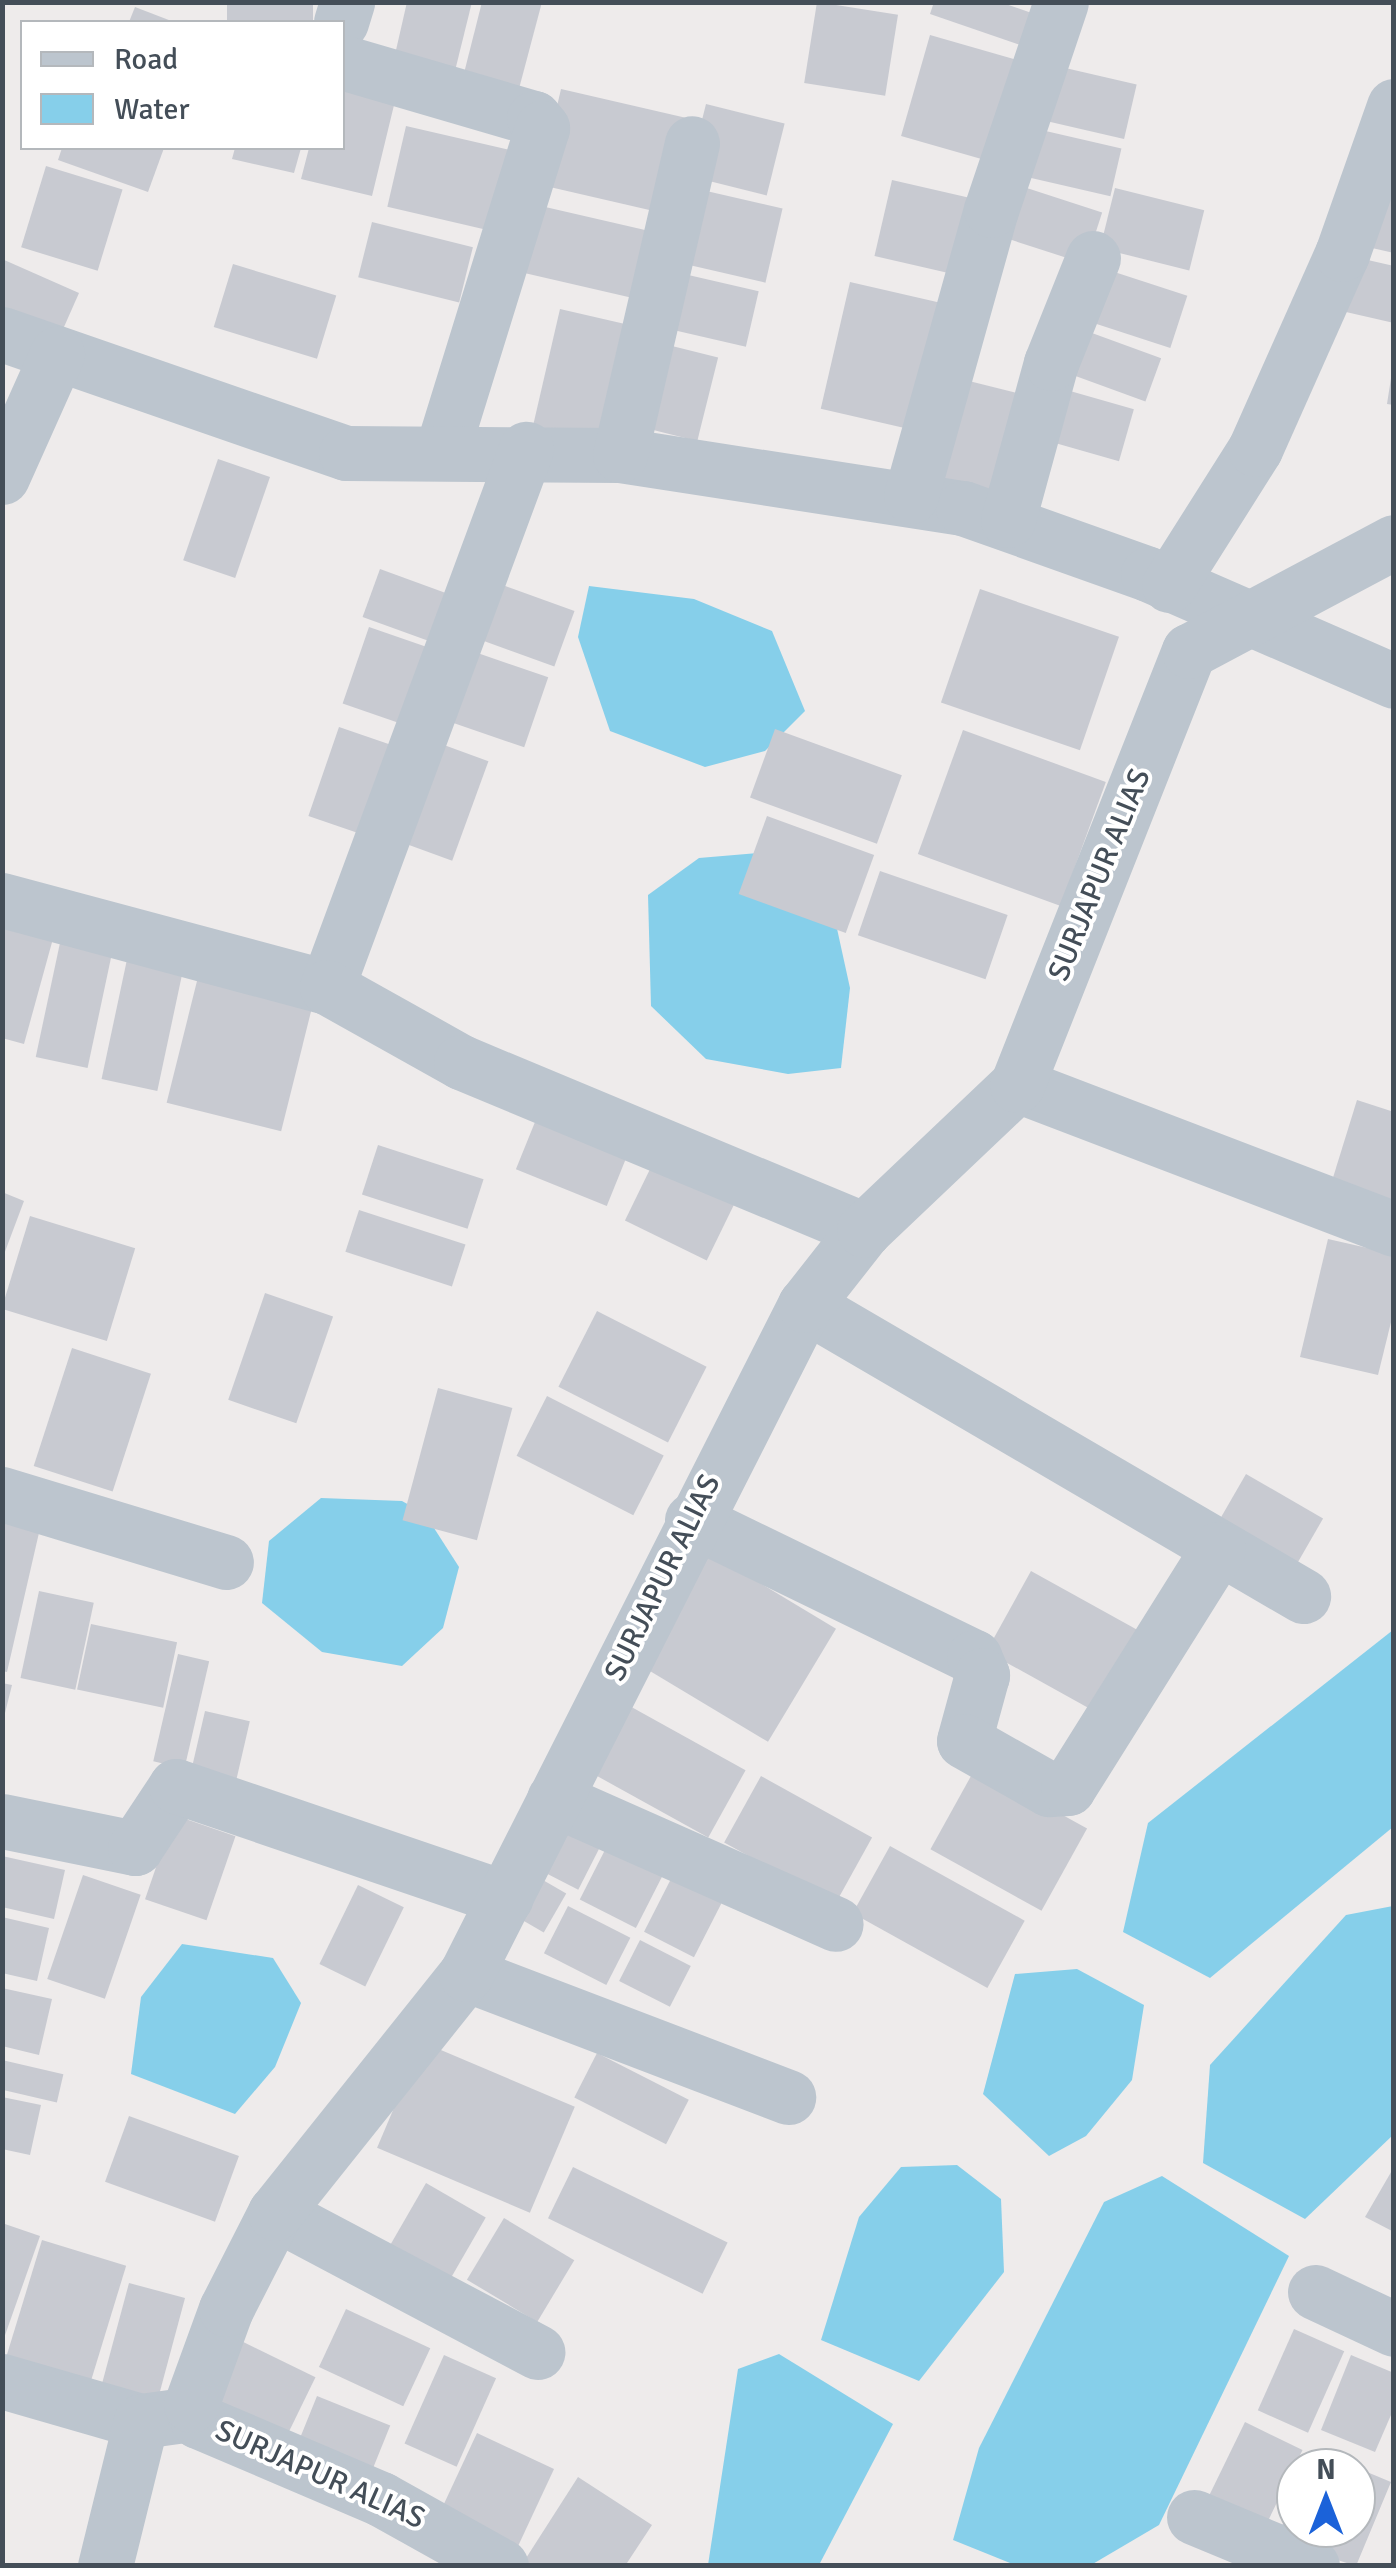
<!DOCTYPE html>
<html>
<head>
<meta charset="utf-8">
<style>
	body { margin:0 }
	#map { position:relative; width:1396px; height:2568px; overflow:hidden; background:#eeebeb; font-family:Signika,sans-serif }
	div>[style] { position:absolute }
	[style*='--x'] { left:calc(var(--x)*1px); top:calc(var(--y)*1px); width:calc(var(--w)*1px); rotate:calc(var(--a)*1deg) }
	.water>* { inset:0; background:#86cfea }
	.building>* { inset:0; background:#c8cad1; transform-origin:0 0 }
	.minor>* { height:55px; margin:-27.5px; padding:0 27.5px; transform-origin:27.5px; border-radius:27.5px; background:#bcc5ce }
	span { translate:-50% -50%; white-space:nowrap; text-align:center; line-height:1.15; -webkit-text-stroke:8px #fff; paint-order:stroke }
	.street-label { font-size:30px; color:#444e58 }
	.frame { position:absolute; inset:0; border:5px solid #444e58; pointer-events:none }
	.legend { position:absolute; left:20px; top:20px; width:325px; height:130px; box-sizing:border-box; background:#fff; border:2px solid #b4b8bc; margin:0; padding:12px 18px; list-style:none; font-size:30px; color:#444e58 }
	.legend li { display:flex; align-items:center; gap:20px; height:50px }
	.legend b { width:50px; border:2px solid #b4b8bc }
	.north { position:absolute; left:1276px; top:2448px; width:100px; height:100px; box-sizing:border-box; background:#fff; border:2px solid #b4b8bc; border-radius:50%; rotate:0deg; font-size:28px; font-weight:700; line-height:40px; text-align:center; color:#444e58 }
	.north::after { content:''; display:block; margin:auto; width:35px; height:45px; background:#1b62d9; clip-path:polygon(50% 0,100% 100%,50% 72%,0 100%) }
</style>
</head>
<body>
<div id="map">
	<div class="water">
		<div style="clip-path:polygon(589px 586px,694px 599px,772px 631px,805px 711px,765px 751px,705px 767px,610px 731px,578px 637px)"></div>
		<div style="clip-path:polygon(782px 851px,834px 915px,850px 988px,841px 1068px,788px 1074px,706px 1059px,651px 1006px,648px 895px,699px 858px)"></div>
		<div style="clip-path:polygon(321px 1498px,402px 1501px,425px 1514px,459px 1567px,443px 1628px,402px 1666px,322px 1652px,262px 1603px,269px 1541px)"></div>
		<div style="clip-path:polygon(1393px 1630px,1393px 1827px,1210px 1978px,1123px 1932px,1148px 1823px)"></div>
		<div style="clip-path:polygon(1393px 1906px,1393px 2135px,1305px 2219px,1203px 2163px,1210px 2065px,1346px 1915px)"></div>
		<div style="clip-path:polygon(182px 1944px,273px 1958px,301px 2003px,275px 2067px,235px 2114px,131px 2074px,141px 1997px)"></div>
		<div style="clip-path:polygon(1077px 1969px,1144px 2005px,1132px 2080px,1086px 2136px,1049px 2156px,983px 2094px,1015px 1974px)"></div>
		<div style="clip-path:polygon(957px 2165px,1001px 2199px,1004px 2272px,919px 2381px,821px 2340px,859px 2217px,901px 2167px)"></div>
		<div style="clip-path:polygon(1162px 2176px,1289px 2256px,1159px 2525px,1091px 2565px,1015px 2565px,953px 2540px,979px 2448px,1104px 2202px)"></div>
		<div style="clip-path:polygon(779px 2354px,893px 2424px,819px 2565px,708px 2565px,738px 2369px)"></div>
	</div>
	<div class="building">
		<div style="left:227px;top:2px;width:86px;height:21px"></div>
		<div style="clip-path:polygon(407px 2px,472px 2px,451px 87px,391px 72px)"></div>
		<div style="clip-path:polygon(482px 2px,542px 2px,516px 100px,461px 85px)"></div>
		<div style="left:817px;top:2px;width:82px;height:82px;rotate:9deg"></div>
		<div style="clip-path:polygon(934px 2px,1000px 2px,1043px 17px,1032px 49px,930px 14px)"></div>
		<div style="clip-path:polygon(135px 7px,174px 22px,129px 22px)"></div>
		<div style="left:930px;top:35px;width:100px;height:105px;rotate:16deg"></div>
		<div style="left:1048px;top:64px;width:91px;height:56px;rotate:13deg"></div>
		<div style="clip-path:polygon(342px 89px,395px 101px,372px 196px,301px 179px,309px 148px,342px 148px)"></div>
		<div style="left:561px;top:89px;width:130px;height:98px;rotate:13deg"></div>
		<div style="left:706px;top:104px;width:81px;height:74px;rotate:14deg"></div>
		<div style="left:406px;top:126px;width:107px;height:83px;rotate:13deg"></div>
		<div style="left:1024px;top:126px;width:100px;height:49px;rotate:13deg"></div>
		<div style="clip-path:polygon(62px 148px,164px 148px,148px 192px,58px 160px)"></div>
		<div style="clip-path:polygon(235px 148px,301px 148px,294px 173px,232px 159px)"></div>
		<div style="left:46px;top:166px;width:80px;height:85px;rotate:17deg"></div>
		<div style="left:892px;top:180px;width:86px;height:78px;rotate:13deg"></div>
		<div style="left:1008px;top:182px;width:99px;height:54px;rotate:18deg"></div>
		<div style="clip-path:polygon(1394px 183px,1394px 253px,1372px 248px)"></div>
		<div style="left:689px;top:187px;width:96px;height:76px;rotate:13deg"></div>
		<div style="left:1115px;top:188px;width:92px;height:62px;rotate:14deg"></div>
		<div style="left:541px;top:206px;width:129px;height:69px;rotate:13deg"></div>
		<div style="left:372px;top:222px;width:104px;height:57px;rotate:14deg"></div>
		<div style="clip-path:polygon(1359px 258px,1394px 266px,1394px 323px,1346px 312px)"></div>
		<div style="clip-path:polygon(2px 259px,79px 293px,56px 345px,2px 321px)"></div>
		<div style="left:233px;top:264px;width:108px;height:66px;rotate:17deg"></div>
		<div style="left:1096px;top:266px;width:96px;height:55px;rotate:18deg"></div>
		<div style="left:671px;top:271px;width:90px;height:57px;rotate:13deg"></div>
		<div style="left:850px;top:282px;width:96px;height:130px;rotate:13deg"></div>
		<div style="left:560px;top:309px;width:69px;height:126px;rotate:13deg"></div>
		<div style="left:1070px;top:325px;width:97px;height:46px;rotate:20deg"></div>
		<div style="left:656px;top:342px;width:64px;height:86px;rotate:14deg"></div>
		<div style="clip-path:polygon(1394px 359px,1394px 405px,1387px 404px)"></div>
		<div style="left:953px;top:377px;width:84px;height:113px;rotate:14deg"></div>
		<div style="left:1056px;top:387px;width:81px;height:54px;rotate:16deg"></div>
		<div style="left:218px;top:459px;width:55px;height:107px;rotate:19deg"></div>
		<div style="left:380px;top:569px;width:86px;height:51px;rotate:20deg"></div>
		<div style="left:489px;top:580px;width:91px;height:59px;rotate:20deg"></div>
		<div style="left:980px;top:589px;width:147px;height:120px;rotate:19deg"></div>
		<div style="left:369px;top:627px;width:78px;height:81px;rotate:19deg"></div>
		<div style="left:466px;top:649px;width:87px;height:74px;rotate:19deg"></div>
		<div style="left:339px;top:727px;width:64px;height:94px;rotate:19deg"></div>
		<div style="left:775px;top:729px;width:135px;height:73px;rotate:20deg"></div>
		<div style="left:963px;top:730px;width:152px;height:132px;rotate:20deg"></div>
		<div style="left:433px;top:741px;width:59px;height:106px;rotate:20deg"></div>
		<div style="left:767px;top:816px;width:114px;height:83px;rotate:20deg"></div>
		<div style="left:880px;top:871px;width:135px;height:68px;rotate:19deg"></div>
		<div style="clip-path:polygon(2px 922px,54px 935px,24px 1044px,2px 1038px)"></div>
		<div style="left:64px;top:924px;width:53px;height:136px;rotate:12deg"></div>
		<div style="left:129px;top:950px;width:57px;height:132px;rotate:12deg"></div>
		<div style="left:201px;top:965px;width:118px;height:142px;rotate:14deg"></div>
		<div style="clip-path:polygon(1357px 1100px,1394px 1112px,1394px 1217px,1327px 1197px)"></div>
		<div style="left:535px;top:1122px;width:98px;height:51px;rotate:22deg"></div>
		<div style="left:378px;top:1145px;width:111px;height:52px;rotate:18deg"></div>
		<div style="left:653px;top:1163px;width:91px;height:64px;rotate:26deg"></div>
		<div style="clip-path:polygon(2px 1192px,24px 1201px,3px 1257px,2px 1257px)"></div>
		<div style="left:359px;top:1210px;width:112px;height:44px;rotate:18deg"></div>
		<div style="left:30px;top:1216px;width:110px;height:97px;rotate:17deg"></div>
		<div style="clip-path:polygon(1328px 1239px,1394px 1254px,1394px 1310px,1378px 1375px,1300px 1357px)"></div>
		<div style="left:265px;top:1293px;width:72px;height:113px;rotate:19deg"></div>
		<div style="left:597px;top:1311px;width:123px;height:85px;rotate:27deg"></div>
		<div style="left:72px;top:1348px;width:83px;height:124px;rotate:18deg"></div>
		<div style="left:438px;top:1388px;width:77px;height:137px;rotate:15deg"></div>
		<div style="left:547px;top:1396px;width:131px;height:67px;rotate:27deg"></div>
		<div style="left:1246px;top:1474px;width:89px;height:64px;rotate:30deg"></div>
		<div style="clip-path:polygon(2px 1514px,41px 1524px,7px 1672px,2px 1671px)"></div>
		<div style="left:710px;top:1553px;width:147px;height:132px;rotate:31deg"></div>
		<div style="left:1031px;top:1571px;width:126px;height:92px;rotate:29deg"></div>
		<div style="left:39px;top:1591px;width:56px;height:89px;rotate:12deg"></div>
		<div style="left:91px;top:1624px;width:88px;height:67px;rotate:12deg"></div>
		<div style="left:178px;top:1654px;width:32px;height:110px;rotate:13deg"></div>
		<div style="clip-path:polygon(2px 1683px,12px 1685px,4px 1717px,2px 1717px)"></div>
		<div style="left:617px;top:1699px;width:147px;height:77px;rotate:29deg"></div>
		<div style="left:205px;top:1711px;width:46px;height:65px;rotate:13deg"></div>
		<div style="left:976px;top:1767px;width:127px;height:94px;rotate:29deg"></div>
		<div style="left:761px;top:1776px;width:127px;height:76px;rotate:29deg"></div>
		<div style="left:174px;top:1815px;width:65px;height:89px;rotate:19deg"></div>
		<div style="left:560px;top:1822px;width:47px;height:52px;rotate:27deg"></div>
		<div style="left:607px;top:1846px;width:63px;height:60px;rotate:27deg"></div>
		<div style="left:890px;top:1846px;width:154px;height:77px;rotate:29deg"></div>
		<div style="clip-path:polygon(2px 1856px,65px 1870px,54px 1919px,2px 1907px)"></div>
		<div style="left:529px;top:1872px;width:43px;height:45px;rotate:30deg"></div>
		<div style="left:674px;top:1873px;width:56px;height:66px;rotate:27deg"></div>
		<div style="left:83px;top:1875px;width:61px;height:110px;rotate:19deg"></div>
		<div style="left:358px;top:1885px;width:51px;height:88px;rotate:26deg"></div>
		<div style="left:568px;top:1906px;width:70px;height:53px;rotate:27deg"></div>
		<div style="clip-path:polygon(2px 1917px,49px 1928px,37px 1981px,2px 1973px)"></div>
		<div style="left:640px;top:1940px;width:57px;height:46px;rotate:27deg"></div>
		<div style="clip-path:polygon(2px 1988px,52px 1999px,39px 2055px,2px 2046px)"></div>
		<div style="left:422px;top:2042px;width:166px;height:115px;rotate:23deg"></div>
		<div style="left:597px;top:2053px;width:103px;height:50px;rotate:27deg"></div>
		<div style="left:2px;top:2060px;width:63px;height:29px;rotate:13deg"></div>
		<div style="clip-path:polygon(2px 2097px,41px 2105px,30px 2155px,2px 2149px)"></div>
		<div style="left:129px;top:2116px;width:117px;height:70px;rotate:20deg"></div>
		<div style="left:573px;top:2167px;width:172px;height:57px;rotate:26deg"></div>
		<div style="clip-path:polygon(1394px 2167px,1394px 2232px,1365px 2217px)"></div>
		<div style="left:426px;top:2183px;width:69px;height:77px;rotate:30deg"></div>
		<div style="left:504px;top:2218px;width:82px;height:72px;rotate:31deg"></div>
		<div style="clip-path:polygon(2px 2223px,40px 2236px,3px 2341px,2px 2341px)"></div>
		<div style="left:42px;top:2240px;width:88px;height:126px;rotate:17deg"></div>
		<div style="left:129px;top:2283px;width:58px;height:123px;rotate:15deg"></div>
		<div style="left:346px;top:2309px;width:93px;height:64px;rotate:25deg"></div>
		<div style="left:1294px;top:2329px;width:55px;height:89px;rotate:24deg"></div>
		<div style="left:231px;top:2336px;width:94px;height:83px;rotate:26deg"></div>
		<div style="left:444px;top:2355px;width:57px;height:97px;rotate:24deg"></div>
		<div style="clip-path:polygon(1351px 2355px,1394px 2373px,1394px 2408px,1375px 2452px,1321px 2430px)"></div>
		<div style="left:317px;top:2396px;width:79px;height:65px;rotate:22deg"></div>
		<div style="left:1245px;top:2422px;width:64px;height:102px;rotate:26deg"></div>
		<div style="left:477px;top:2433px;width:85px;height:99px;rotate:25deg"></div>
		<div style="clip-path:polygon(1314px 2450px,1391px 2482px,1356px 2566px,1276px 2540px,1296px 2492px,1296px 2528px,1356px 2528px,1356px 2468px,1306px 2468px)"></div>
		<div style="clip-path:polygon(578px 2477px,652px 2525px,625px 2566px,521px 2566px)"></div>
	</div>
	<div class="minor">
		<div style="--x:341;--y:22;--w:21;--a:-73"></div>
		<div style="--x:342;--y:62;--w:200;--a:16.3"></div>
		<div style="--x:534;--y:118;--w:13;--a:51"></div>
		<div style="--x:542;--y:128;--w:339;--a:107.2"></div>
		<div style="--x:2;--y:334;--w:364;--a:19.1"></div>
		<div style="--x:346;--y:453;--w:274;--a:0.4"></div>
		<div style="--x:620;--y:455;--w:347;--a:8.8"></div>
		<div style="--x:963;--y:508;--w:196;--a:19.6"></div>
		<div style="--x:1148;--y:574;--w:268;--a:23.5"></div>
		<div style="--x:620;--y:455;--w:320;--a:-77"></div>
		<div style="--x:2;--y:477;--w:135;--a:-65.9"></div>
		<div style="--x:911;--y:496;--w:297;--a:-74.4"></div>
		<div style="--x:991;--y:210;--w:219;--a:-71.4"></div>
		<div style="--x:1008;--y:520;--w:163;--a:-74.7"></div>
		<div style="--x:1051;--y:363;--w:113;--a:-68.2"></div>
		<div style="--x:1169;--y:585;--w:161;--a:-57.7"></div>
		<div style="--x:1255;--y:449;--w:214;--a:-66"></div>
		<div style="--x:1342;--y:254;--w:157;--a:-70.6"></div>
		<div style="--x:2;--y:900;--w:336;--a:15"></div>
		<div style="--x:327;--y:987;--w:574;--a:-69.7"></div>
		<div style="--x:327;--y:987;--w:154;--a:29.2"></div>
		<div style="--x:461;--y:1062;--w:437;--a:22.6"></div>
		<div style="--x:1017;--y:1085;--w:404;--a:20.9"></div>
		<div style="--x:805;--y:1305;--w:577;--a:30.3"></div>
		<div style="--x:2;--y:1494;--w:234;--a:16.9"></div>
		<div style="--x:692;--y:1520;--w:314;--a:25.9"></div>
		<div style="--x:974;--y:1657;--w:20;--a:66"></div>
		<div style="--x:982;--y:1675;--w:68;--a:105.3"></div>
		<div style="--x:964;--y:1741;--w:98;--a:29.5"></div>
		<div style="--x:1049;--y:1789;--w:19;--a:-3"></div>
		<div style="--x:1068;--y:1788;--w:282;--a:-57.9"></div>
		<div style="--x:554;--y:1799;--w:308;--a:23.9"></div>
		<div style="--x:2;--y:1821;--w:136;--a:11.5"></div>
		<div style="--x:135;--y:1848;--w:74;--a:-56.5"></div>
		<div style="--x:176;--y:1786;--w:348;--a:18.8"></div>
		<div style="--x:466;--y:1974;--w:345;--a:20.9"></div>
		<div style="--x:275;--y:2213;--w:297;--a:27.9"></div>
		<div style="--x:1315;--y:2292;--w:87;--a:25.1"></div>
		<div style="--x:2;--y:2381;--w:145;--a:16.1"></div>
		<div style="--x:141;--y:2421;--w:51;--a:-7.8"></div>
		<div style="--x:1194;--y:2517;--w:128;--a:22.6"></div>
		<div style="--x:105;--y:2566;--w:149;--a:-76.1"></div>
		<div style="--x:501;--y:2566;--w:137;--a:-150.8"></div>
		<div style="--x:381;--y:2499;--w:199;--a:-156.9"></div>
		<div style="--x:198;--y:2421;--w:17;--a:-114"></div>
		<div style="--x:191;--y:2405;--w:102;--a:-70"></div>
		<div style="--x:226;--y:2309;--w:108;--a:-63"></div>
		<div style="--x:275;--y:2213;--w:306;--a:-51.4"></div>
		<div style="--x:466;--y:1974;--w:750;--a:-63.13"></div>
		<div style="--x:805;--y:1305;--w:95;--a:-51.8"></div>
		<div style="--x:864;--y:1230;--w:211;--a:-43.5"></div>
		<div style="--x:1017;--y:1085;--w:467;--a:-68.4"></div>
		<div style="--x:1189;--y:651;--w:232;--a:-28"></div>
	</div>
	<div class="street-label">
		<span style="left:1100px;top:875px;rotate:-68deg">SURJAPUR ALIAS</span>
		<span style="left:663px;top:1578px;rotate:-64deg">SURJAPUR ALIAS</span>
		<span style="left:320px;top:2475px;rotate:24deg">SURJAPUR ALIAS</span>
	</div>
	<div class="frame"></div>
	<ul class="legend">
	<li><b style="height:12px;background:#bcc5ce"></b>Road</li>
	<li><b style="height:28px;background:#86cfea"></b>Water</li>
	</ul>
	<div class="north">N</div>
</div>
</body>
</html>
